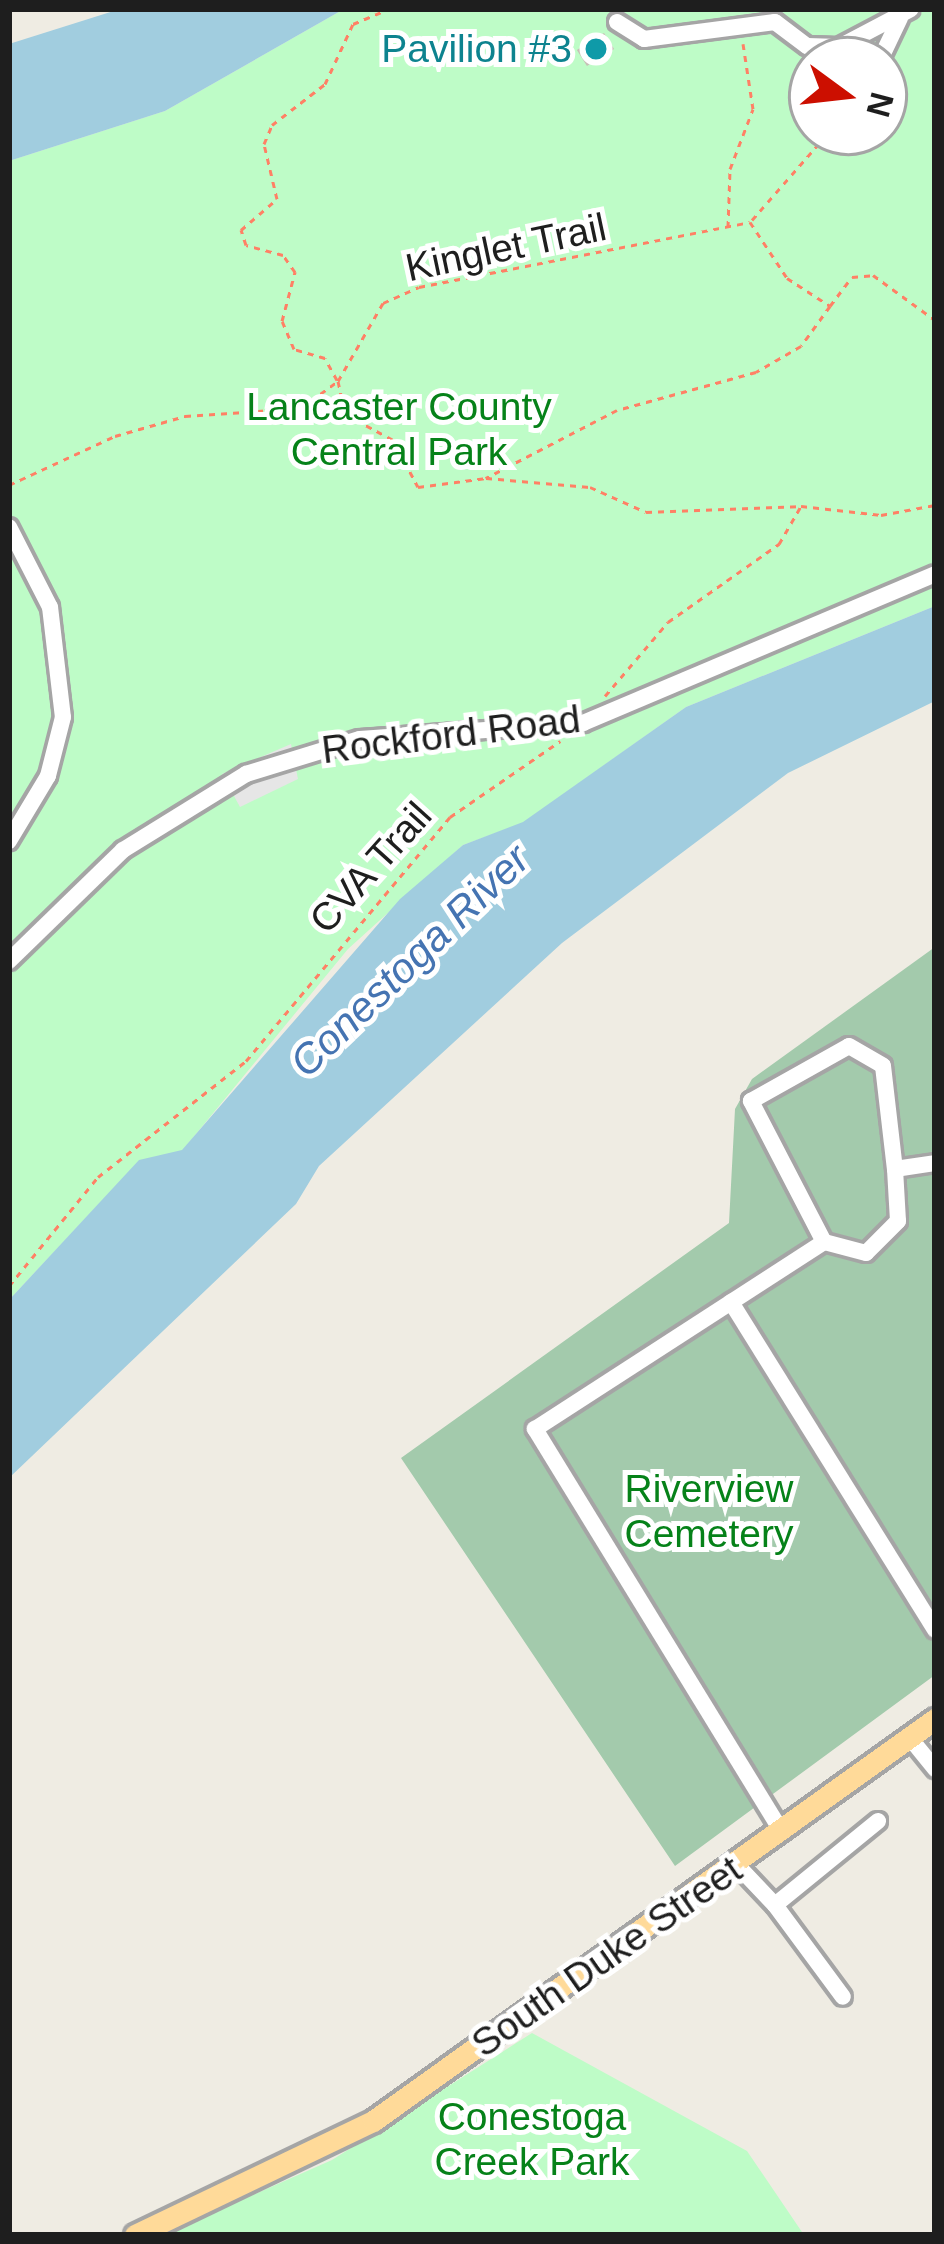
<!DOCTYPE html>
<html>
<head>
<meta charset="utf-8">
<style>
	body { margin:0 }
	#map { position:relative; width:944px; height:2244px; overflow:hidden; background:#efece3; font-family:Arial,sans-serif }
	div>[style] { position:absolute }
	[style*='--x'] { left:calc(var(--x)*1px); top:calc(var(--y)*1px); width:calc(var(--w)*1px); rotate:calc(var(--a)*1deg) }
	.cemetery>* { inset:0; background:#a3caac }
	.park>* { inset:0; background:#befcc7 }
	.parking>* { inset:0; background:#e6e6e6 }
	.water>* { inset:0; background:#a1cddf }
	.building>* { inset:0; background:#c7bfb6; transform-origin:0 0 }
	.path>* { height:3px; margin-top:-1.5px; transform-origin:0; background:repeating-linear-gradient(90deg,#ff8065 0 6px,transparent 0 12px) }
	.roads { filter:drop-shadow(3px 0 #a5a5a5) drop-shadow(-3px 0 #a5a5a5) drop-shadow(0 3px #a5a5a5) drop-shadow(0 -3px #a5a5a5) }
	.minor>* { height:16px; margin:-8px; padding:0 8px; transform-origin:8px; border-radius:8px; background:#fff }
	.major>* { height:21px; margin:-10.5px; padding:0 10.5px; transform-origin:10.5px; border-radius:10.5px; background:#ffda99 }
	.dots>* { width:33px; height:33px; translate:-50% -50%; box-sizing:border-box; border:6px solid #fff; border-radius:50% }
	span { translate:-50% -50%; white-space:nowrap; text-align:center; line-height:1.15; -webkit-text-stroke:10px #fff; paint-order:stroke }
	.culture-label { font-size:39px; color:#0d838f }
	.right { translate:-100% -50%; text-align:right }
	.street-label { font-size:39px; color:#1e1e1e }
	.park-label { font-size:39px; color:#068219 }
	.water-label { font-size:42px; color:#4574b2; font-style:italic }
	.frame { position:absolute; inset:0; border:12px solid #1e1e1e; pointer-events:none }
	.north { position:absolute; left:788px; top:36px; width:120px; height:120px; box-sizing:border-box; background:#fff; border:3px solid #a5a5a5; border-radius:50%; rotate:105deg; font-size:33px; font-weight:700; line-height:48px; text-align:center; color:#1e1e1e }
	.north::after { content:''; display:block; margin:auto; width:42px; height:54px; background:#cc0f00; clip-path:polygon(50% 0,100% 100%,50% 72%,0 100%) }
</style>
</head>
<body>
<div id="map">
	<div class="cemetery">
		<div style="clip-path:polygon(935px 947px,935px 1675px,675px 1866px,401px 1458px,729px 1223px,735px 1109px,752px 1079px)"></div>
	</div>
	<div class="park">
		<div style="clip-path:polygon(evenodd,344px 9px,935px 9px,935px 606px,686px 707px,523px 823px,463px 845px,348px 949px,182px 1151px,139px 1161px,9px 1300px,9px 161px,165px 111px,344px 9px,812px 60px,884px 60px,884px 132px,812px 132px,812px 60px)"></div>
		<div style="clip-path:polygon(532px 2033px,747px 2151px,804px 2235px,162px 2235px,332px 2160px)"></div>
	</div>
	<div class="parking">
		<div style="clip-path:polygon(291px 744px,298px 779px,240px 807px,222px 774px)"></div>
	</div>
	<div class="water">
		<div style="clip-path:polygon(120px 9px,344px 9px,165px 111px,9px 161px,9px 44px)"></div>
		<div style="clip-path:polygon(935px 606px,935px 701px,788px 773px,562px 943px,319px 1166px,296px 1204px,9px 1478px,9px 1300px,139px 1160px,182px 1150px,400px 899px,463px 845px,523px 822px,686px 707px)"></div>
	</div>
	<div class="building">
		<div style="left:604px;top:33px;width:19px;height:32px;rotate:58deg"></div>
	</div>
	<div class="path">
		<div style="--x:752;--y:220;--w:117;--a:-48.8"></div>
		<div style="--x:728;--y:227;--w:58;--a:-88"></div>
		<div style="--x:730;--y:169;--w:64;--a:-69"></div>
		<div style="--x:753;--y:109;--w:66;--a:-98.7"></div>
		<div style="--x:830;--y:306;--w:36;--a:-53"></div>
		<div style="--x:852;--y:277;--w:21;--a:-5"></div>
		<div style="--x:873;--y:275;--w:77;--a:36"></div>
		<div style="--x:337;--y:380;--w:25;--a:-119"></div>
		<div style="--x:325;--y:358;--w:32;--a:-164"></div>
		<div style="--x:294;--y:349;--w:30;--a:-113"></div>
		<div style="--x:282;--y:321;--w:51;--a:-75.1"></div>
		<div style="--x:295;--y:272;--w:21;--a:-125"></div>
		<div style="--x:283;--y:255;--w:38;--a:-165"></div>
		<div style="--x:246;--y:245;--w:16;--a:-108"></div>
		<div style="--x:241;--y:230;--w:48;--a:-40.7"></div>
		<div style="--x:277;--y:199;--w:57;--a:-103.3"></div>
		<div style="--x:264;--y:144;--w:21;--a:-67"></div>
		<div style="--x:272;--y:125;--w:67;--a:-37.7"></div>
		<div style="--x:325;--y:84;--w:66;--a:-65"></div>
		<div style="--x:353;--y:24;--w:39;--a:-23"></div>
		<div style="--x:338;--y:381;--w:90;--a:-60"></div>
		<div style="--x:383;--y:303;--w:39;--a:-24"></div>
		<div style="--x:419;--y:287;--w:337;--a:-11.1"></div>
		<div style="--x:750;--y:222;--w:67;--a:56.5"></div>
		<div style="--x:787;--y:278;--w:51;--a:33.1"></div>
		<div style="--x:830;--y:306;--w:49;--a:125.9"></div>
		<div style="--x:801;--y:346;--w:52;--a:150"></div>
		<div style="--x:756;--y:372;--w:144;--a:164.7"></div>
		<div style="--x:617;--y:410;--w:148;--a:152.6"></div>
		<div style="--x:9;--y:485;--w:117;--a:-24.8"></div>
		<div style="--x:115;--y:436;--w:73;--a:-15.9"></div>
		<div style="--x:185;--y:416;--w:116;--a:-3.9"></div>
		<div style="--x:301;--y:408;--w:46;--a:-36.1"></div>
		<div style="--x:338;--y:381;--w:34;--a:78"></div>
		<div style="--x:345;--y:414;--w:55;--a:28.4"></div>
		<div style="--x:393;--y:440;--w:53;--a:62"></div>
		<div style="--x:418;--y:487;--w:69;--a:-7.5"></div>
		<div style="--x:486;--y:478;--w:104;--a:4.9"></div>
		<div style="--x:590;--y:487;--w:61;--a:24.1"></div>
		<div style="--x:646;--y:512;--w:153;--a:-2.2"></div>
		<div style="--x:605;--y:696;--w:97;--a:-49.6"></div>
		<div style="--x:668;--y:622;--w:136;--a:-35.1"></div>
		<div style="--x:779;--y:544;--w:44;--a:-59.9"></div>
		<div style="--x:801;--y:506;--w:81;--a:6.4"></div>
		<div style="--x:881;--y:515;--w:55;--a:-10.5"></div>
		<div style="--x:9;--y:1286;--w:141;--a:-50.8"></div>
		<div style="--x:98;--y:1177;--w:188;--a:-38.1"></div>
		<div style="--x:246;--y:1061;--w:318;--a:-50.1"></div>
		<div style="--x:450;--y:817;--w:134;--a:-34.6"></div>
	</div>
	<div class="roads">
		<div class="minor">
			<div style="--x:617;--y:22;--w:32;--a:32"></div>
			<div style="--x:644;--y:39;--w:132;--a:-7.4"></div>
			<div style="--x:775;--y:22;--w:40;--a:37"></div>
			<div style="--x:807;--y:46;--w:32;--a:2"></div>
			<div style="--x:839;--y:47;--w:81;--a:-27.8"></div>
			<div style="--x:880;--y:60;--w:47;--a:-64.5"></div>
			<div style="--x:9;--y:527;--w:90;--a:62.9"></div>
			<div style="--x:50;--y:607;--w:111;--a:83.3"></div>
			<div style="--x:63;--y:717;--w:61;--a:104.3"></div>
			<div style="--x:48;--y:776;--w:76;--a:121"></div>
			<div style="--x:9;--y:961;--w:159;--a:-44.2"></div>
			<div style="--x:123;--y:850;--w:145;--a:-31.7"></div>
			<div style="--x:246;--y:774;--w:119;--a:-17.1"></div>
			<div style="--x:360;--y:739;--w:224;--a:-4.1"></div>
			<div style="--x:583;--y:723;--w:382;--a:-22.9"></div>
			<div style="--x:849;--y:1046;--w:39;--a:30"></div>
			<div style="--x:883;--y:1066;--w:104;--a:83.4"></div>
			<div style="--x:895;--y:1169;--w:52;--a:86.7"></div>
			<div style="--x:898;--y:1221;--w:45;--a:135"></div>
			<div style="--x:866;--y:1253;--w:43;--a:-165.3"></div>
			<div style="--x:824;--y:1242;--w:159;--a:-117.4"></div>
			<div style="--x:751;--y:1101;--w:112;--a:-29.3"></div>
			<div style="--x:895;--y:1169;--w:40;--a:-8.5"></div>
			<div style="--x:731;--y:1302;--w:386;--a:58.1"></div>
			<div style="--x:910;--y:1738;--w:40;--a:51"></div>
			<div style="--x:782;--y:1832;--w:473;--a:-121.5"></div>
			<div style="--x:535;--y:1429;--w:344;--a:-32.9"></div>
			<div style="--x:737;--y:1865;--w:55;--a:46.5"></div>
			<div style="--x:775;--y:1905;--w:133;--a:-39.2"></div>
			<div style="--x:775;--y:1905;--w:114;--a:53.5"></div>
		</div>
		<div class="major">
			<div style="--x:135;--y:2235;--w:264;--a:-25.6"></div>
			<div style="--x:373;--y:2121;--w:691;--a:-35.58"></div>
		</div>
	</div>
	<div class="dots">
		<div style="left:596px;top:49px;background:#0f9aa8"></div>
	</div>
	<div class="culture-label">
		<span class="right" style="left:572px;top:49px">Pavilion #3</span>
	</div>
	<div class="street-label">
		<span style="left:506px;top:248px;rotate:-12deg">Kinglet Trail</span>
		<span style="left:451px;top:735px;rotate:-7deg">Rockford Road</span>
		<span style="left:371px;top:868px;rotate:-48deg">CVA Trail</span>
		<span style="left:607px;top:1957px;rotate:-35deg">South Duke Street</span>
	</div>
	<div class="park-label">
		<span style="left:399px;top:430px">Lancaster County<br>Central Park</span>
		<span style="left:709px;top:1512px">Riverview<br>Cemetery</span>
		<span style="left:532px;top:2140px">Conestoga<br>Creek Park</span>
	</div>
	<div class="water-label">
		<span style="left:410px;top:961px;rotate:-44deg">Conestoga River</span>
	</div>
	<div class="frame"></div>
	<div class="north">N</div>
</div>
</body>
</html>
